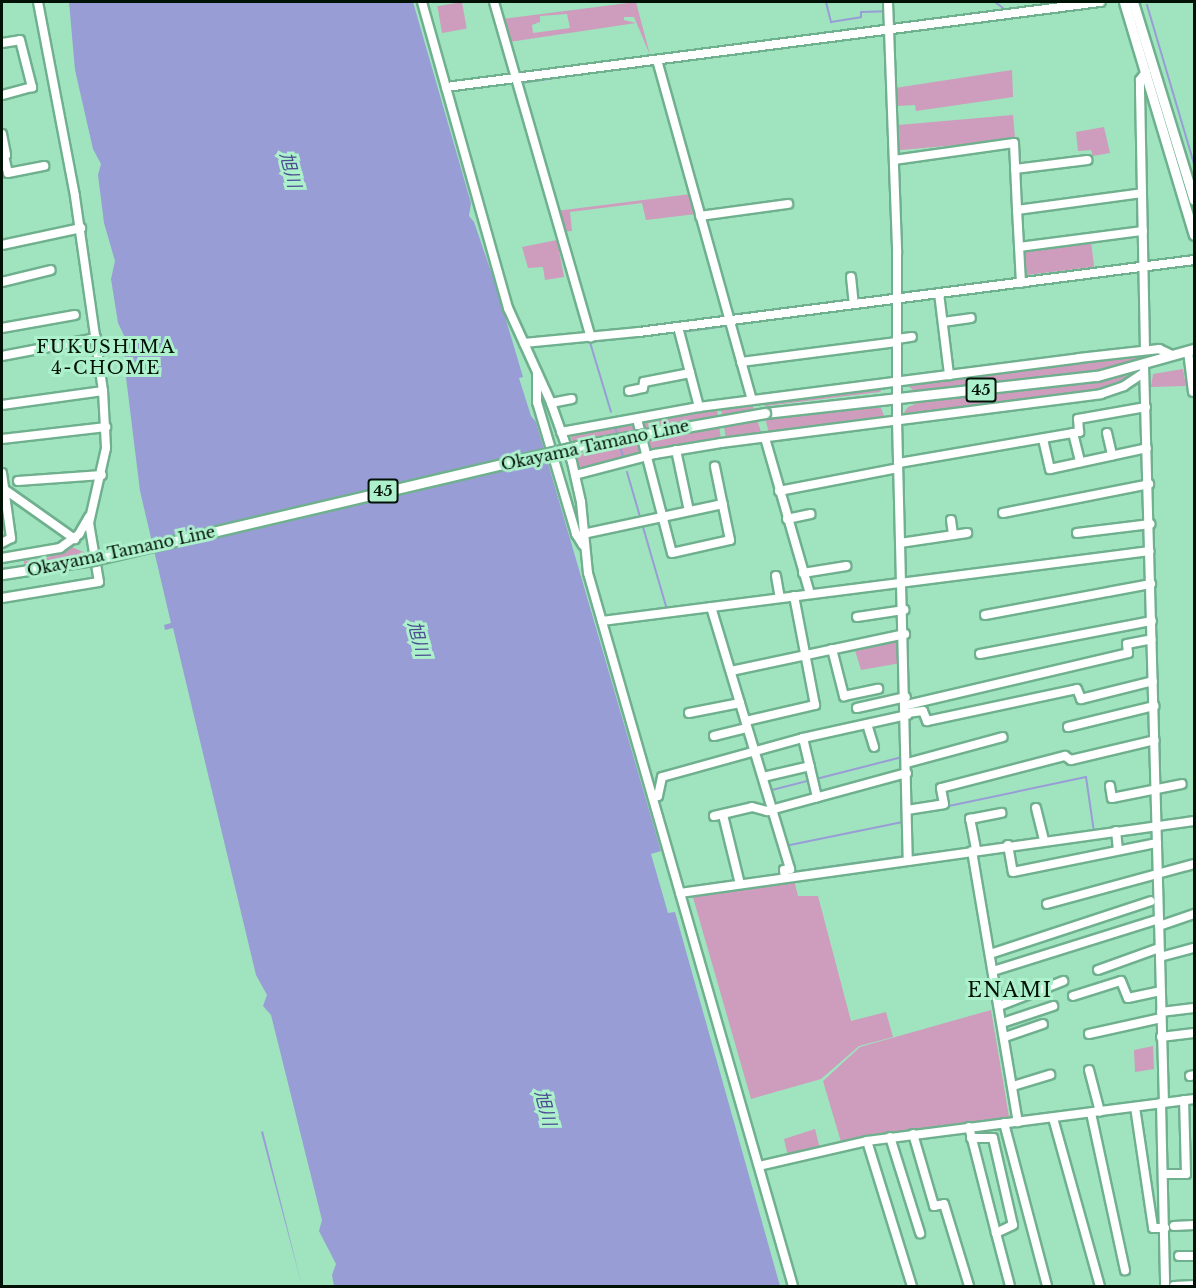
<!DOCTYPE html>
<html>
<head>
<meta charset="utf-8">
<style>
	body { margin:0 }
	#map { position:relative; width:1196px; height:1288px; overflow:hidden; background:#a0e3bf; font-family:"Libre Baskerville","Noto Sans JP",serif }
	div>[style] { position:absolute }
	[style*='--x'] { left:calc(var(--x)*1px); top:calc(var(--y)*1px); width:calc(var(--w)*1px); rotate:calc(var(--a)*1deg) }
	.green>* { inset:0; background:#ce9cbc; transform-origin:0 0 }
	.water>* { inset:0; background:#989dd6 }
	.pier>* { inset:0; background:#a0e3bf }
	.stream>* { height:2px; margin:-1px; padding:0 1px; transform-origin:1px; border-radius:1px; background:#989dd6 }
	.roads { filter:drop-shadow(2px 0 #6fb08e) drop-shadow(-2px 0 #6fb08e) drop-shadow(0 2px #6fb08e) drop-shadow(0 -2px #6fb08e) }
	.minor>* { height:8px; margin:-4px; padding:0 4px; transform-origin:4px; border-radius:4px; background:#fff }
	.major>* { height:9px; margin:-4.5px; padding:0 4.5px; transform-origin:4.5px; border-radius:4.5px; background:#fff }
	.bridges { filter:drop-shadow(2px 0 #6fb08e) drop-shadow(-2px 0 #6fb08e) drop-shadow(0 2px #6fb08e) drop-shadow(0 -2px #6fb08e) }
	.major-bridge>* { height:9px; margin:-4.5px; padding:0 4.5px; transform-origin:4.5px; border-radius:4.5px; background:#fff }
	span { translate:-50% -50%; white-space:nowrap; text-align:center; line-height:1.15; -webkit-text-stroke:6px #adf0cc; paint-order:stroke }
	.shield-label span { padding:2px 4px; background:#adf0cc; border:2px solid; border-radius:4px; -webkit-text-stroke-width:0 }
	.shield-label { font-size:15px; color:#001206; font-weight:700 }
	.street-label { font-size:16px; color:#001206 }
	.water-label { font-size:18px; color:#4c4d93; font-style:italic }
	.neighbourhood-label { font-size:18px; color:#001206; letter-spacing:1.5px }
	.quarter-label { font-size:20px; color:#001206; letter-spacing:1.5px }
	.frame { position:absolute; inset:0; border:3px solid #001206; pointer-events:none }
</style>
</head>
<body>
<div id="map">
	<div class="green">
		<div style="left:462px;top:2px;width:27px;height:25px;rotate:80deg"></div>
		<div style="clip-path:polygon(evenodd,636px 2px,650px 55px,634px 17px,624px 17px,624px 20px,636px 23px,509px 42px,503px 19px,636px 2px,567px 14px,570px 28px,533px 33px,532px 25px,540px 22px,540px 16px,567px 14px)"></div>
		<div style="clip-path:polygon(1012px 70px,1013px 97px,916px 111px,915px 105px,897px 106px,895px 88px)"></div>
		<div style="left:1013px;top:115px;width:25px;height:118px;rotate:85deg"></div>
		<div style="clip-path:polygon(1104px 127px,1110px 153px,1093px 156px,1091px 150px,1078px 151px,1076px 132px)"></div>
		<div style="clip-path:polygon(691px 194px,696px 214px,646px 220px,642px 203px,570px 212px,572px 231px,562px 232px,556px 211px)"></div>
		<div style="clip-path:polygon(557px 240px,564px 277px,545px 280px,543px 267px,528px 268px,522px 247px)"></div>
		<div style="left:1091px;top:241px;width:26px;height:70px;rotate:83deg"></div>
		<div style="clip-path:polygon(1164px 353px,1088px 372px,973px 386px,914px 391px,907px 385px,915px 381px)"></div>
		<div style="clip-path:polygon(1183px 369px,1186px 386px,1151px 387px,1153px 374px)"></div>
		<div style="clip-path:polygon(1132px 375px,1099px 392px,903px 414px,908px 407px,918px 403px)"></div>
		<div style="clip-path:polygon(885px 385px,880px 392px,765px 406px,762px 401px)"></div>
		<div style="clip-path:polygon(752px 404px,762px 435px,726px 439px,721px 408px)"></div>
		<div style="clip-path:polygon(868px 408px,881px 408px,885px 418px,769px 433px,765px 418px)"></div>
		<div style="clip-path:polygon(717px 409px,721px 440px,655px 451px,648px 449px,643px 425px,646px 420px)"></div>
		<div style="clip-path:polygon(625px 423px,633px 427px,640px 446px,638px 454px,584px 469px,578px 466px,571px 438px,573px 433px)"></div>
		<div style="clip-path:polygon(72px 547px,88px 554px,24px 564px,24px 561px,46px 558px)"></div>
		<div style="clip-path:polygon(900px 637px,901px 663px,861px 670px,854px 647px)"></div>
		<div style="clip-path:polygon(794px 880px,798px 896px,818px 896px,851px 1021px,886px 1012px,893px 1037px,859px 1046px,821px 1079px,751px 1099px,692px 894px)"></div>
		<div style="clip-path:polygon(991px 1010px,1009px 1117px,841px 1142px,823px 1081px,860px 1047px)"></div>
		<div style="clip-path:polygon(1153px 1046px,1154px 1069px,1135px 1072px,1134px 1050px)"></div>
		<div style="clip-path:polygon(815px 1129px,820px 1149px,788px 1156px,784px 1139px)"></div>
	</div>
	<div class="water">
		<div style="clip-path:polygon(69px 2px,413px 2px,471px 203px,469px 216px,474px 222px,496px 286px,523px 377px,519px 378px,531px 416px,536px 422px,661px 851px,651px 854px,668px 913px,675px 912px,780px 1286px,334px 1286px,332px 1275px,336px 1264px,319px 1231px,322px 1220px,271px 1015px,263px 1006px,267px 995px,256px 975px,173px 628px,165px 630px,164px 625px,171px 623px,140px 491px,124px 361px,126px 340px,118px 323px,111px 279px,115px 261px,104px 223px,98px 175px,101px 164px,93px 149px,75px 70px)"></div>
		<div style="clip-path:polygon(263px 1131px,302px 1286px,261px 1132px)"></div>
	</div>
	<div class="pier">
		<div style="clip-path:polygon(547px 448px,550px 457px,152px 552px,149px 541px)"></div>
	</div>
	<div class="stream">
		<div style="--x:826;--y:2;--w:21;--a:76"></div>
		<div style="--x:831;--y:22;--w:30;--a:-9"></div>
		<div style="--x:861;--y:17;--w:5;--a:-90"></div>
		<div style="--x:861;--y:12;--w:24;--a:-2"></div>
		<div style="--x:995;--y:2;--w:10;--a:37"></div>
		<div style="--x:1147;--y:5;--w:166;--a:73.5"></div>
		<div style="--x:892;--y:34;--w:81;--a:-8.5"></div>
		<div style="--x:764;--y:49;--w:123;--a:-7"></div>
		<div style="--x:521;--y:83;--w:137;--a:-8.4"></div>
		<div style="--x:899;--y:293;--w:244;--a:-7.1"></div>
		<div style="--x:901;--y:302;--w:242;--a:-7.4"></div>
		<div style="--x:730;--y:315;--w:165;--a:-7.3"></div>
		<div style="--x:689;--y:322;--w:36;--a:-9"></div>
		<div style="--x:682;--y:332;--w:207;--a:-7.8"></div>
		<div style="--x:589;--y:339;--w:76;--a:73.2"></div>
		<div style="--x:590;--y:342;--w:87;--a:-6.6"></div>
		<div style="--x:615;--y:427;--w:9;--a:72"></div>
		<div style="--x:619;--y:441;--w:16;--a:76"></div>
		<div style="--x:627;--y:472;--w:144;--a:73.8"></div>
		<div style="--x:816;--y:779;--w:89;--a:-14.3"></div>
		<div style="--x:1152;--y:783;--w:38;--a:90"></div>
		<div style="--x:768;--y:791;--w:44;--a:-14.3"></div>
		<div style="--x:944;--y:807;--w:145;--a:-11.9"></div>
		<div style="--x:1086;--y:777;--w:56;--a:81.7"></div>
		<div style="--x:909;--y:814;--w:15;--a:-11"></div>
		<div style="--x:1153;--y:832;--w:9;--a:90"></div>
		<div style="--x:785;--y:846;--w:120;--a:-11.5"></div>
		<div style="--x:1153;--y:847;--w:24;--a:88"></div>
		<div style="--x:910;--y:855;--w:57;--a:-6"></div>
		<div style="--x:967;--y:849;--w:140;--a:80.1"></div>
		<div style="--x:792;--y:872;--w:114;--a:-8.1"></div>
		<div style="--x:1154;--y:877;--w:69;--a:88.3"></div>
		<div style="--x:1156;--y:952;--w:36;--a:90"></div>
		<div style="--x:1156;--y:994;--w:21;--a:87"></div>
		<div style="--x:1157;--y:1021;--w:75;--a:87.7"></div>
		<div style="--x:1188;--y:1104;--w:6;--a:-9"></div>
		<div style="--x:1164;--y:1107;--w:18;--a:-9"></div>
		<div style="--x:1165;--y:1107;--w:179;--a:88.7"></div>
		<div style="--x:1057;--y:1121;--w:102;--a:-7.3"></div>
		<div style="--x:1018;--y:1125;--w:33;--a:-7"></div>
	</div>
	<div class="roads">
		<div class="minor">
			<div style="--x:422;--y:2;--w:318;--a:74.3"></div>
			<div style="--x:508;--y:308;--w:104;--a:65.6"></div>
			<div style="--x:551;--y:403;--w:63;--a:70.4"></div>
			<div style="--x:572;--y:462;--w:41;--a:77.3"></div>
			<div style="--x:581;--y:502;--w:71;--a:84.4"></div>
			<div style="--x:588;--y:573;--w:742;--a:73.96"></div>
			<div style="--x:494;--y:2;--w:349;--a:73.9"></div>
			<div style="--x:888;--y:2;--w:251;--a:87.9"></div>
			<div style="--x:897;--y:253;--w:167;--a:90"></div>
			<div style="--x:897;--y:420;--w:441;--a:88.6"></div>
			<div style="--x:2;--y:43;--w:18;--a:-9"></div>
			<div style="--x:20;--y:40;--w:49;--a:75.7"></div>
			<div style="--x:32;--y:87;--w:31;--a:165"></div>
			<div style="--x:657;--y:60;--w:353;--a:74.4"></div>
			<div style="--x:446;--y:87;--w:660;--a:-7.41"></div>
			<div style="--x:2;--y:134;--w:21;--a:79"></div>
			<div style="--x:6;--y:155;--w:3;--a:162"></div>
			<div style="--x:4;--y:156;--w:17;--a:77"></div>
			<div style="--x:8;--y:173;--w:37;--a:-11"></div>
			<div style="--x:894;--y:160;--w:121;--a:-8.1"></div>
			<div style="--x:1014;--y:143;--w:67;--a:87.4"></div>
			<div style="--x:1015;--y:169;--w:73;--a:-7.1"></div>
			<div style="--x:700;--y:216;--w:89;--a:-7.8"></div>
			<div style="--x:2;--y:245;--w:81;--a:-12.1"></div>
			<div style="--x:1019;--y:247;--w:125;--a:-7.4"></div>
			<div style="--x:851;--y:277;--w:27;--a:84"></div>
			<div style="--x:2;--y:282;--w:50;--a:-13.8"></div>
			<div style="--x:1021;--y:283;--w:73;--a:-93.1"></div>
			<div style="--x:1017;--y:210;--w:126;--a:-7.7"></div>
			<div style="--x:939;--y:293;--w:83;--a:83"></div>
			<div style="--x:943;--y:322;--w:28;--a:-8"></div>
			<div style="--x:678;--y:327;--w:83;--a:75.3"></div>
			<div style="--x:2;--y:328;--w:74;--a:-10.1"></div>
			<div style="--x:897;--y:339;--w:15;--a:-8"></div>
			<div style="--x:524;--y:343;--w:116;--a:-5.5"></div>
			<div style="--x:639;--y:332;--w:560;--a:-7.39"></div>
			<div style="--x:1145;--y:350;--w:256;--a:-91.1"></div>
			<div style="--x:1140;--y:94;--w:14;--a:-90"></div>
			<div style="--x:1140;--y:80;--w:10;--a:-53"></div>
			<div style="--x:1188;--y:351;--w:41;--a:83"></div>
			<div style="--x:2;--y:356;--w:96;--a:-10.8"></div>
			<div style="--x:741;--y:362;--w:157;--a:-7.3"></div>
			<div style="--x:1144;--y:365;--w:738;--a:88.45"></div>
			<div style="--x:537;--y:373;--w:29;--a:90"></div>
			<div style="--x:537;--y:402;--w:138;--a:73.5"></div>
			<div style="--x:576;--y:534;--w:13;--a:58"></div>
			<div style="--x:629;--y:391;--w:14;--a:-12"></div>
			<div style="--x:643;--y:388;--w:6;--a:-81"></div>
			<div style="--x:644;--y:382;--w:47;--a:-11.1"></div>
			<div style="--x:551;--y:403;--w:21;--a:-11"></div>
			<div style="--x:2;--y:405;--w:102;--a:-7.9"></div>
			<div style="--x:637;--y:419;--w:138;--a:75.4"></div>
			<div style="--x:672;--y:553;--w:59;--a:-12.6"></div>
			<div style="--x:730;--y:540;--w:75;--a:-101.6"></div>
			<div style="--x:561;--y:432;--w:140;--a:-10.3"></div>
			<div style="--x:699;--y:407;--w:383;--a:-7.3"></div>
			<div style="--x:1079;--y:358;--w:81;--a:-6.4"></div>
			<div style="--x:1159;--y:349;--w:14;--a:25"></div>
			<div style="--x:1073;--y:433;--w:30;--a:76"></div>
			<div style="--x:1107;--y:433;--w:23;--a:77"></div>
			<div style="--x:765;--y:438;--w:162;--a:73.9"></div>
			<div style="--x:2;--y:439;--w:105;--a:-6.6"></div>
			<div style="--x:1043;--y:439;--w:31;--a:77"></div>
			<div style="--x:1050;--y:469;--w:99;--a:-12.2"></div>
			<div style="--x:676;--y:450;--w:62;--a:78"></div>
			<div style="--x:899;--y:463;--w:183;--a:-9.8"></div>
			<div style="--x:1079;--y:432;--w:13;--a:-94"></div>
			<div style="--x:1078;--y:419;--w:69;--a:-10"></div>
			<div style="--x:2;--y:473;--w:66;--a:82.1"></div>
			<div style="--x:11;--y:538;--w:10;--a:151"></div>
			<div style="--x:575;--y:475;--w:83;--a:-14.7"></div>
			<div style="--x:655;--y:454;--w:67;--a:-9.5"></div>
			<div style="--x:721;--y:443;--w:383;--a:-7.3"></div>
			<div style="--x:1101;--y:394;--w:24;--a:-19"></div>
			<div style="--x:1124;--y:386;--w:22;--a:-34"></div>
			<div style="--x:18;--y:481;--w:84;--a:-4.1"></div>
			<div style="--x:4;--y:489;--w:87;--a:35.2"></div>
			<div style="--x:779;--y:491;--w:121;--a:-10.9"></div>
			<div style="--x:1003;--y:513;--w:149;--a:-11.2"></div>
			<div style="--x:787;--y:519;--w:24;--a:-12"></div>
			<div style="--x:951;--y:520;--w:15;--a:82"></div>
			<div style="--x:1077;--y:533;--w:74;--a:-7"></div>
			<div style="--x:583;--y:534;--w:143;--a:-12.1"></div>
			<div style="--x:900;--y:543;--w:68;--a:-8.5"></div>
			<div style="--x:2;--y:558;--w:59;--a:-9.8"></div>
			<div style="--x:60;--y:548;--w:24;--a:-36"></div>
			<div style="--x:79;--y:534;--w:20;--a:-60"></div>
			<div style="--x:803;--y:573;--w:44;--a:-9.2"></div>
			<div style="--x:776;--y:576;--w:22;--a:80"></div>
			<div style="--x:2;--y:598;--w:98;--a:-9.4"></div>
			<div style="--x:99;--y:582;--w:60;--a:-99.6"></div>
			<div style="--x:89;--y:523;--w:77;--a:-77.2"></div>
			<div style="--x:106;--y:448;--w:57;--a:-93"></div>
			<div style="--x:103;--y:391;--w:197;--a:-98.2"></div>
			<div style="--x:75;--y:196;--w:197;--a:-100.8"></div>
			<div style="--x:711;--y:607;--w:274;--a:73.2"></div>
			<div style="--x:790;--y:869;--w:6;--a:171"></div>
			<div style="--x:784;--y:870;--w:8;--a:83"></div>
			<div style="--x:985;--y:615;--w:169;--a:-10.6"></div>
			<div style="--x:857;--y:617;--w:48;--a:-8.5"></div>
			<div style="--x:602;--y:621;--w:552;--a:-7.28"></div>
			<div style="--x:832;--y:649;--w:49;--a:75.7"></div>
			<div style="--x:844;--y:696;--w:35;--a:-12"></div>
			<div style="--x:980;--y:654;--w:175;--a:-10.9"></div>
			<div style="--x:731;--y:671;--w:178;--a:-12"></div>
			<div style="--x:907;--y:705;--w:227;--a:-13.2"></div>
			<div style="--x:1128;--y:653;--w:9;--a:-96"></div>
			<div style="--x:1127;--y:644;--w:25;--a:-11"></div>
			<div style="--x:857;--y:708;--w:50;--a:-12.7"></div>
			<div style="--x:689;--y:713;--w:52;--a:-11.1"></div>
			<div style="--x:907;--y:713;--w:16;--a:-7"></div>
			<div style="--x:923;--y:711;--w:11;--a:68"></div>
			<div style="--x:927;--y:721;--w:153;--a:-12"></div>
			<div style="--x:1077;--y:689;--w:11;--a:68"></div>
			<div style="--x:1081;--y:699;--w:74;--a:-14"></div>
			<div style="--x:746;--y:721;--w:71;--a:-13.1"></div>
			<div style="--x:815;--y:705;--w:111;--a:-100.9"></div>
			<div style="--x:867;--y:724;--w:24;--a:73"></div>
			<div style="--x:1068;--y:727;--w:89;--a:-13.7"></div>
			<div style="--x:714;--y:736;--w:34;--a:-14"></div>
			<div style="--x:803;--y:738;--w:107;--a:-12.5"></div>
			<div style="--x:907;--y:763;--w:99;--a:-15.2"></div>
			<div style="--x:763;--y:777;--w:48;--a:-13.2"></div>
			<div style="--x:1110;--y:786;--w:12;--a:81"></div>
			<div style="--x:1112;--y:798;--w:71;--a:-11.3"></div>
			<div style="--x:653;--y:798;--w:5;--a:-22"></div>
			<div style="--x:658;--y:796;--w:19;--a:-78"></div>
			<div style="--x:662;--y:777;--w:146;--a:-15.5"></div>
			<div style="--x:803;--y:738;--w:61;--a:76.7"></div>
			<div style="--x:1036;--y:808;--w:34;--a:76"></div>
			<div style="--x:907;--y:810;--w:37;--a:-9"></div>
			<div style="--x:944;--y:804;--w:16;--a:-101"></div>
			<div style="--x:941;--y:788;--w:128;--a:-14.5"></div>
			<div style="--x:1065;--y:756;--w:7;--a:34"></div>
			<div style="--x:1071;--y:760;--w:86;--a:-13.4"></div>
			<div style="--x:723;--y:815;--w:71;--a:76.2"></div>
			<div style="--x:714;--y:816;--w:39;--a:-13"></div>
			<div style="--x:752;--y:807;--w:16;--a:15"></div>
			<div style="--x:767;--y:811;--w:145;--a:-15.2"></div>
			<div style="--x:1116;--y:831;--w:18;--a:84"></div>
			<div style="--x:1008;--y:845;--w:27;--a:80"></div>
			<div style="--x:1013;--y:872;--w:147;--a:-11.4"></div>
			<div style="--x:976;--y:849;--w:31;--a:-101"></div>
			<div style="--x:970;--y:819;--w:32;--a:-11"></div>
			<div style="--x:972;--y:851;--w:275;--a:80.4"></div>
			<div style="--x:680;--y:893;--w:519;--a:-7.97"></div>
			<div style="--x:1047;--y:904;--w:152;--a:-15.2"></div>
			<div style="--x:1159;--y:926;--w:37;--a:-19"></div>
			<div style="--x:990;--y:954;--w:169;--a:-18.2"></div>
			<div style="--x:1160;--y:957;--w:35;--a:-15"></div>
			<div style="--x:1098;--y:970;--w:65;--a:-19.8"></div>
			<div style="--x:993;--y:971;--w:174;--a:-17.4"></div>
			<div style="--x:1073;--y:996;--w:50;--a:-17.4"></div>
			<div style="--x:1121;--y:981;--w:18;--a:68"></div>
			<div style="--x:1128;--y:998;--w:33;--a:-12"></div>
			<div style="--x:999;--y:1006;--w:69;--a:-21.3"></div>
			<div style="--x:1161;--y:1012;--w:33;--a:-7"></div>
			<div style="--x:1002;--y:1023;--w:54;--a:-18.4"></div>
			<div style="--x:1089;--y:1034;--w:74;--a:-12.5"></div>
			<div style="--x:1005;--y:1037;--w:40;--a:-18.9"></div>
			<div style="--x:1161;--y:1037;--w:33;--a:-7"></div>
			<div style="--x:1089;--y:1070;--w:43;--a:75.3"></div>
			<div style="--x:1190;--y:1076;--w:4;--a:-14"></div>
			<div style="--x:1013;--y:1086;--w:39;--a:-17"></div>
			<div style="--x:1161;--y:1103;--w:183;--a:88.7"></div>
			<div style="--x:1135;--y:1107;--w:122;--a:81.5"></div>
			<div style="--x:1153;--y:1228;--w:12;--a:0"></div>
			<div style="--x:1091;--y:1113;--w:161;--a:77.8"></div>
			<div style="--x:1053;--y:1118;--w:174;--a:74.4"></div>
			<div style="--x:1004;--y:1123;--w:169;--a:75.2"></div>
			<div style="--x:969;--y:1127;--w:109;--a:75.7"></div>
			<div style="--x:913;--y:1134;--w:75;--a:73.7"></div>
			<div style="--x:934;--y:1206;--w:10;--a:-11"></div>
			<div style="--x:944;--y:1204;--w:86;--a:73"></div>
			<div style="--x:890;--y:1137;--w:101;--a:72.6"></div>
			<div style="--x:971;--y:1138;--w:22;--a:0"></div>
			<div style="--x:993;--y:1138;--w:89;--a:77.1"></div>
			<div style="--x:1013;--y:1225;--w:19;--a:155"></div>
			<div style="--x:996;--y:1233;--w:55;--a:75.2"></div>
			<div style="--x:867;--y:1141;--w:152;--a:72.8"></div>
			<div style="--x:759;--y:1166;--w:111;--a:-13"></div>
			<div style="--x:867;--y:1141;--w:330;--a:-7.3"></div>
			<div style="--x:1164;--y:1174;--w:22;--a:0"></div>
			<div style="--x:1186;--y:1174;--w:74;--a:-91.5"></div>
			<div style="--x:1174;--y:1226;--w:20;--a:-3"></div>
			<div style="--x:1179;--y:1256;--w:15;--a:0"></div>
			<div style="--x:1174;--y:1286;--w:20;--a:-3"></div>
		</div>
		<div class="major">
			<div style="--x:1124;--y:2;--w:243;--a:73.3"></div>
			<div style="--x:1133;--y:2;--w:207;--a:72.9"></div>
			<div style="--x:765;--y:413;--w:334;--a:-6.4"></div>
			<div style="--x:1097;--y:376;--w:101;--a:-15.6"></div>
		</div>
	</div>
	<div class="bridges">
		<div class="major-bridge">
			<div style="--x:2;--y:574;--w:92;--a:-8.7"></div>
			<div style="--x:93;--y:560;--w:498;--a:-13.2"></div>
			<div style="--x:578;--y:446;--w:190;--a:-10"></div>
		</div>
	</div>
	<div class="shield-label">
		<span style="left:981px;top:390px">45</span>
		<span style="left:383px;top:491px">45</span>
	</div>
	<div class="street-label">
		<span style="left:595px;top:445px;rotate:-12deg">Okayama Tamano Line</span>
		<span style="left:121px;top:551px;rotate:-12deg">Okayama Tamano Line</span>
	</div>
	<div class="water-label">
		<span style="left:290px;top:170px;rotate:75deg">旭川</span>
		<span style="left:418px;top:639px;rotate:75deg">旭川</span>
		<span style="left:545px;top:1108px;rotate:75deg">旭川</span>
	</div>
	<div class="neighbourhood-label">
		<span style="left:106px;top:358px">FUKUSHIMA<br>4-CHOME</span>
	</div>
	<div class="quarter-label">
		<span style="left:1010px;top:990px">ENAMI</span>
	</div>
	<div class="frame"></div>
</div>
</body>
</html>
